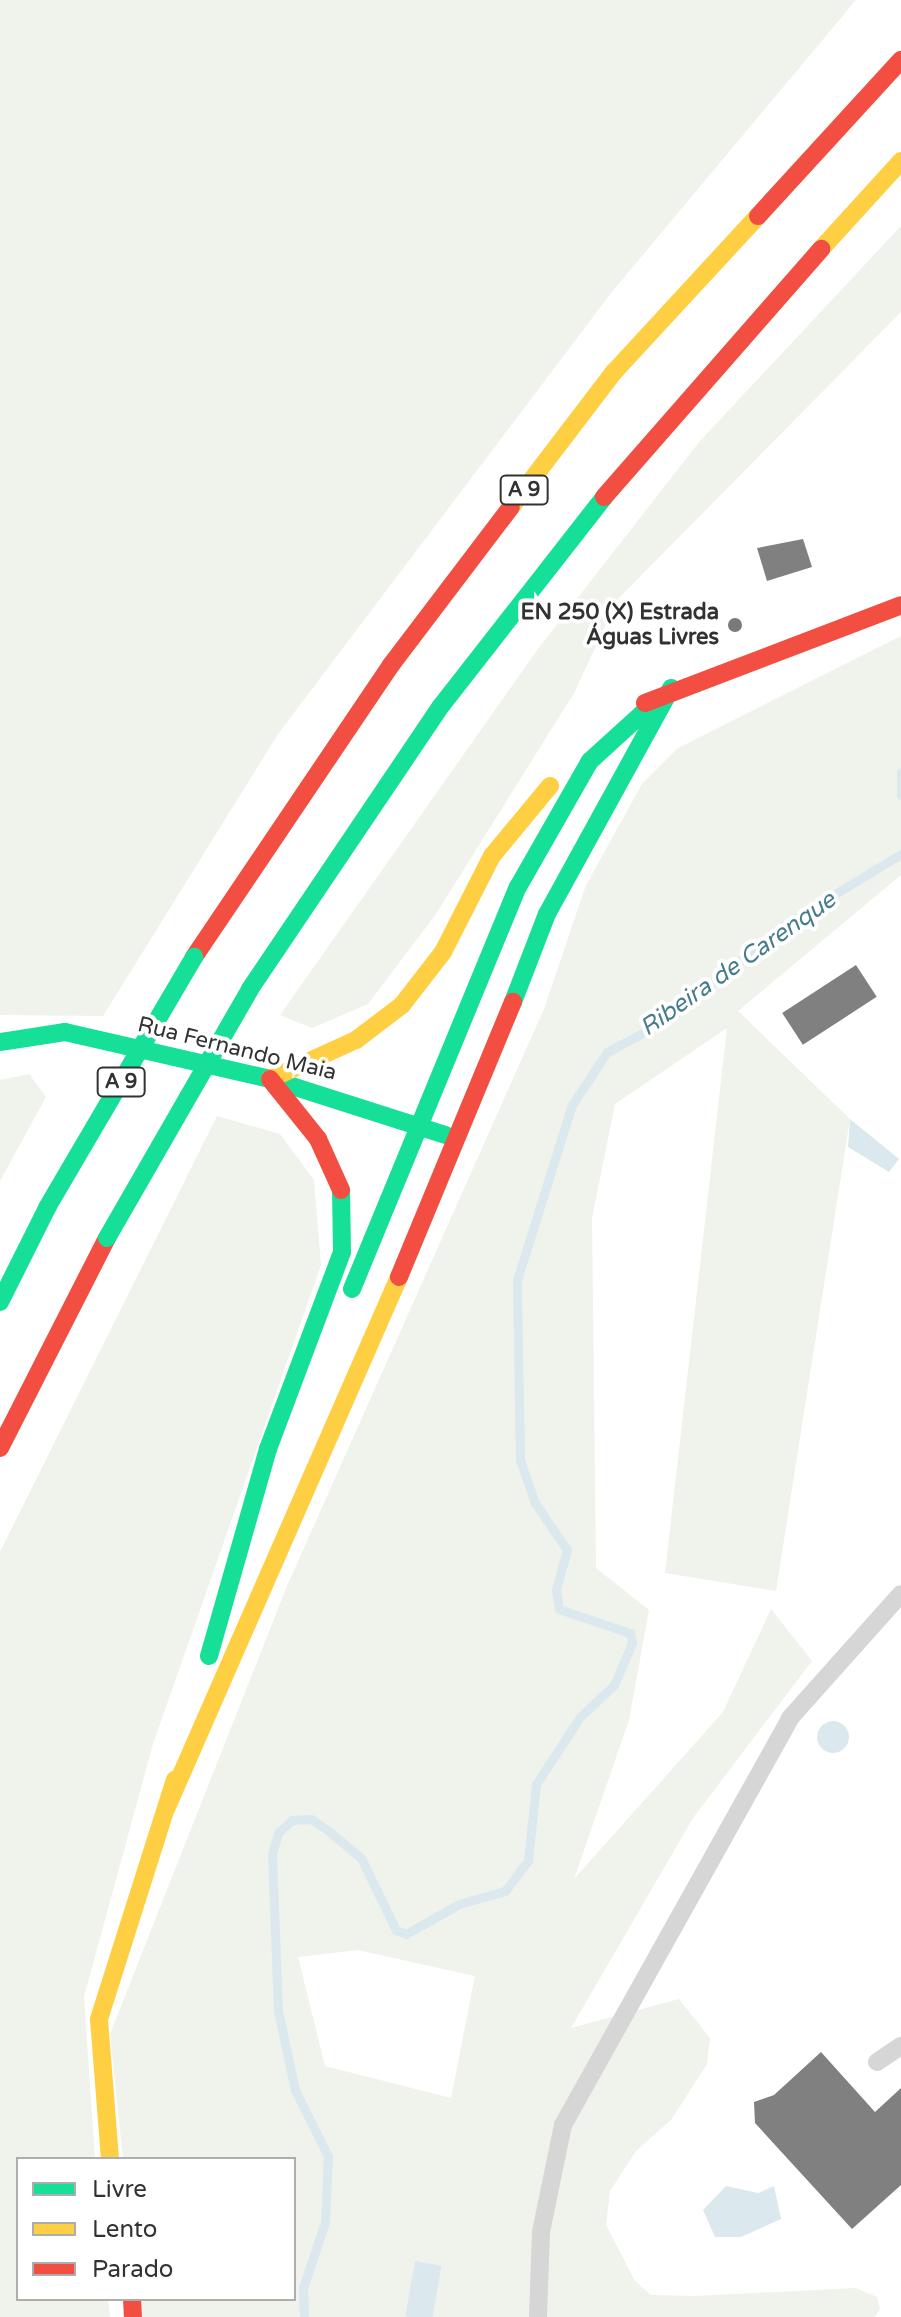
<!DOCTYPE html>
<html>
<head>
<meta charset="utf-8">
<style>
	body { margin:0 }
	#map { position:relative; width:901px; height:2317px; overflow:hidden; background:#fff; font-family:"Varela Round",sans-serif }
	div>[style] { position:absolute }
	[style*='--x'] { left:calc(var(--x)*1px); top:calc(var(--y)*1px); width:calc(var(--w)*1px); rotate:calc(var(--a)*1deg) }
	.green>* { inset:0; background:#f0f2ec }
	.water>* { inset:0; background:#dbe9ee; transform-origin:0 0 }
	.round { border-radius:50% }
	.stream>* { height:9px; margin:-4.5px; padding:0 4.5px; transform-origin:4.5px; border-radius:4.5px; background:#dbe9ee }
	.building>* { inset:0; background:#808080; transform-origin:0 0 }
	.lane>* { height:18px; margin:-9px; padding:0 9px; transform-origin:9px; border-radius:9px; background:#d6d6d6 }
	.fast>* { height:18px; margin:-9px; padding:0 9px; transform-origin:9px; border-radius:9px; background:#16e098 }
	.slow>* { height:18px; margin:-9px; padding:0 9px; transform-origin:9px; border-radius:9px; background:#ffcf43 }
	.jam>* { height:18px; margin:-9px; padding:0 9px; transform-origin:9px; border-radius:9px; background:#f24e42 }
	.fast-bridge>* { height:18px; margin:-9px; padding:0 9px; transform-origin:9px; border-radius:9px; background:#16e098 }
	.dots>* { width:22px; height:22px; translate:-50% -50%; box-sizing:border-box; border:4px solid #fff; border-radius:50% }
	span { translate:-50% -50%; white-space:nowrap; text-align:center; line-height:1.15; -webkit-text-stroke:8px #fff; paint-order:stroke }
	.shield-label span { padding:2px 6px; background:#fff; border:2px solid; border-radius:6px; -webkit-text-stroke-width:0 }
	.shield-label { font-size:20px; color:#323232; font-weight:700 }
	.poi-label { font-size:22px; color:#323232; font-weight:700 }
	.right { translate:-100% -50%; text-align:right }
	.street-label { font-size:22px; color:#323232 }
	.water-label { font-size:24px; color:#477c8d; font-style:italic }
	.legend { position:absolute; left:16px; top:2157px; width:280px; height:144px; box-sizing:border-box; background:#fff; border:2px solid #adadad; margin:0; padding:10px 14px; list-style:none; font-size:24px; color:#323232 }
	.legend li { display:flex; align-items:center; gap:16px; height:40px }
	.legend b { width:40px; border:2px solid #adadad }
</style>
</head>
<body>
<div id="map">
	<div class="green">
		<div style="clip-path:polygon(0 0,856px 0,611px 293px,278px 734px,103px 1016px,0 1015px)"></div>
		<div style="clip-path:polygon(901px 226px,901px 312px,618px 599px,574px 693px,436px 914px,368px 1004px,312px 1028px,280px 1015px,540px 646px,700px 441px)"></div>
		<div style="clip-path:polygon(evenodd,901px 636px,901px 875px,738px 1011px,850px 1119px,776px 1591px,665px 1573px,727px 1028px,615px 1104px,592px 1218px,596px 1568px,649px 1610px,629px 1720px,574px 1879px,723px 1712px,771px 1609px,812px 1661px,693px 1818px,571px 2028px,679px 1999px,710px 2038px,707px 2064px,671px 2120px,636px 2151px,610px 2191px,606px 2225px,635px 2281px,651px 2295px,695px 2296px,856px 2288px,877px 2297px,880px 2309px,875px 2317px,138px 2317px,136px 2299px,294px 2299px,294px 2159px,123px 2159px,110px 2034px,287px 1586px,544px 1009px,586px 885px,642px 784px,678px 748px,901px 636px,358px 1950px,475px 1976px,451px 2098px,325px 2066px,298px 1957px,358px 1950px)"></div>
		<div style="clip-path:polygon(29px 1074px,46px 1097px,0 1181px,0 1080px)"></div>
		<div style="clip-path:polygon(217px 1116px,280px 1134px,314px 1180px,321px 1265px,153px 1744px,84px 1997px,95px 2159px,18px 2159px,18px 2299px,108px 2299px,110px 2317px,0 2317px,0 1552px)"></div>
	</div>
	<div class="water">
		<div style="clip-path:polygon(850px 1119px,899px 1159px,889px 1172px,848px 1147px)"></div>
		<div class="round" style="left:817px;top:1721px;width:32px;height:32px"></div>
		<div style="clip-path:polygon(726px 2186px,758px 2193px,774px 2186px,781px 2219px,741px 2237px,715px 2237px,703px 2210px)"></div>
		<div style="left:415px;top:2261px;width:27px;height:56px;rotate:10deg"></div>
	</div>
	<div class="stream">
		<div style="--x:901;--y:772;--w:23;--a:90"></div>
		<div style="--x:304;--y:2317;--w:29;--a:-92"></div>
		<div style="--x:303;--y:2288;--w:70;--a:-71.6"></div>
		<div style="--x:325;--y:2222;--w:66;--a:-87.4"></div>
		<div style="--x:328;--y:2156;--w:74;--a:-116.6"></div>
		<div style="--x:295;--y:2090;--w:81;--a:-102.1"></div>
		<div style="--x:278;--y:2011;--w:157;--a:-92.2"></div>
		<div style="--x:272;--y:1854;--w:22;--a:-74"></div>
		<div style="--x:278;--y:1833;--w:19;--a:-43"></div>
		<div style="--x:292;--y:1820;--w:19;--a:-3"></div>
		<div style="--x:311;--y:1819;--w:23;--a:34"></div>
		<div style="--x:330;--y:1832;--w:40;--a:40"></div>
		<div style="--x:361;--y:1858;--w:80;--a:64.1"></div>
		<div style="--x:396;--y:1930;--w:11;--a:22"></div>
		<div style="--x:406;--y:1934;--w:61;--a:-29.5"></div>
		<div style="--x:459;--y:1904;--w:48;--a:-15.8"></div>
		<div style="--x:505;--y:1891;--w:38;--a:-53"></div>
		<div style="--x:528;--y:1861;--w:77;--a:-84.1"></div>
		<div style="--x:536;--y:1784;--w:80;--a:-56.7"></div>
		<div style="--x:580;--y:1717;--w:47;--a:-43.3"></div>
		<div style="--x:614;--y:1685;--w:46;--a:-66.8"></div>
		<div style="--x:632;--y:1643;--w:10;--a:-101"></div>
		<div style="--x:630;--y:1633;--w:75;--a:-161.3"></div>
		<div style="--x:559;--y:1609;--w:20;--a:-99"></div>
		<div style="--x:556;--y:1589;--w:41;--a:-74.2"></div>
		<div style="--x:567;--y:1550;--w:57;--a:-124.2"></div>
		<div style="--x:535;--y:1503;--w:46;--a:-109.2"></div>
		<div style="--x:520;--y:1460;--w:180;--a:-91"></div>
		<div style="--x:517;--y:1280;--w:183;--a:-72.6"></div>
		<div style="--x:572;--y:1105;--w:64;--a:-56.6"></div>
		<div style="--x:607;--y:1052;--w:70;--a:-28"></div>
		<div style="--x:669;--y:1019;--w:149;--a:-39.3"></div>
		<div style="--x:784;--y:925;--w:137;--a:-31.3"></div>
	</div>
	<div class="building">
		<div style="clip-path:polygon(803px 539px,812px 567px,767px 581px,757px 548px)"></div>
		<div style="left:856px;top:965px;width:38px;height:88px;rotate:57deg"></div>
		<div style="clip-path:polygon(821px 2052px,875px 2112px,901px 2088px,901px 2185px,852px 2229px,755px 2123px,754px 2102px,774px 2095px)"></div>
	</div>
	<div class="lane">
		<div style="--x:877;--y:2062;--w:29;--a:-34"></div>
		<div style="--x:538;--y:2317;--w:85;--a:-88"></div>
		<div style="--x:541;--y:2232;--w:109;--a:-78.4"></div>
		<div style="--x:563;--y:2125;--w:466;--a:-60.8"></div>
		<div style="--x:790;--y:1718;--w:166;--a:-48.2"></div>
	</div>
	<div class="fast">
		<div style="--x:250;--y:989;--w:341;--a:-56"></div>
		<div style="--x:441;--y:706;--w:265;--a:-52"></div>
		<div style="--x:513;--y:1002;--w:94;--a:-68.9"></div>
		<div style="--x:547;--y:914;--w:258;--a:-61.2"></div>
		<div style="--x:0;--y:1042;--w:66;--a:-8.7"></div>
		<div style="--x:65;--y:1032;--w:210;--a:12.9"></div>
		<div style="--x:270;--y:1079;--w:185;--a:17.7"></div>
		<div style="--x:352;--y:1289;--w:435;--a:-67.6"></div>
		<div style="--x:518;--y:887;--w:145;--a:-60.3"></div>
		<div style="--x:590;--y:761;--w:74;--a:-42.3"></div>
		<div style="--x:0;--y:1302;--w:107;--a:-63.4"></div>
		<div style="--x:209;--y:1656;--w:215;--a:-74.1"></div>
		<div style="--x:268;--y:1449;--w:210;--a:-69.4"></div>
		<div style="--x:342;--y:1252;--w:62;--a:-90.9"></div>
	</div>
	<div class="slow">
		<div style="--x:821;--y:249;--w:119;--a:-47.7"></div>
		<div style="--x:511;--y:507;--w:170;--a:-52.7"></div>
		<div style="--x:614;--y:372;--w:212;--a:-47.3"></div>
		<div style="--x:270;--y:1079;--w:94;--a:-24.4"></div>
		<div style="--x:356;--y:1040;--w:58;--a:-37.3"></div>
		<div style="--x:402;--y:1005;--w:67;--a:-52.3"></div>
		<div style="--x:443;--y:952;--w:108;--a:-63"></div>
		<div style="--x:492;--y:856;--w:91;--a:-50.4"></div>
		<div style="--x:167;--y:1807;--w:579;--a:-66.36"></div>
		<div style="--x:110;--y:2159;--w:140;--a:-94.5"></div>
		<div style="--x:99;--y:2019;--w:251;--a:-72.4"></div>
	</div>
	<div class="jam">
		<div style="--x:758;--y:216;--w:212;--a:-47.5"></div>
		<div style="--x:604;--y:497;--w:330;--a:-48.8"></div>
		<div style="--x:645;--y:703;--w:274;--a:-20.9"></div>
		<div style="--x:194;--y:957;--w:352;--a:-56"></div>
		<div style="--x:391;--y:665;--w:198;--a:-52.8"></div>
		<div style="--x:270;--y:1079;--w:77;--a:51.3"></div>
		<div style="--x:318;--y:1139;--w:56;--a:65.7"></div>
		<div style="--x:399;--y:1277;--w:298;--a:-67.5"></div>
		<div style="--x:0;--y:1448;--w:236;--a:-63"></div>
		<div style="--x:132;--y:2299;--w:18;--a:87"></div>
	</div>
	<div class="fast-bridge">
		<div style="--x:48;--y:1206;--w:289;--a:-59.6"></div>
		<div style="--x:107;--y:1238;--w:287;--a:-60.1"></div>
	</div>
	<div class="dots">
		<div style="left:735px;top:625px;background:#7a7a7a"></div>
	</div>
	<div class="shield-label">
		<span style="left:524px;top:490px">A 9</span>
		<span style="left:121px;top:1082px">A 9</span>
	</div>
	<div class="poi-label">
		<span class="right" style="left:719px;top:625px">EN 250 (X) Estrada<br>Águas Livres</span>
	</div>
	<div class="street-label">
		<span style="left:237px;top:1049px;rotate:14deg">Rua Fernando Maia</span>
	</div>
	<div class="water-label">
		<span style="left:738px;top:964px;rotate:-35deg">Ribeira de Carenque</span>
	</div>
	<ul class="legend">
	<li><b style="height:10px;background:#16e098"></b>Livre</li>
	<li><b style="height:10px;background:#ffcf43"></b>Lento</li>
	<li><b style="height:10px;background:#f24e42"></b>Parado</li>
	</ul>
</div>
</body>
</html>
